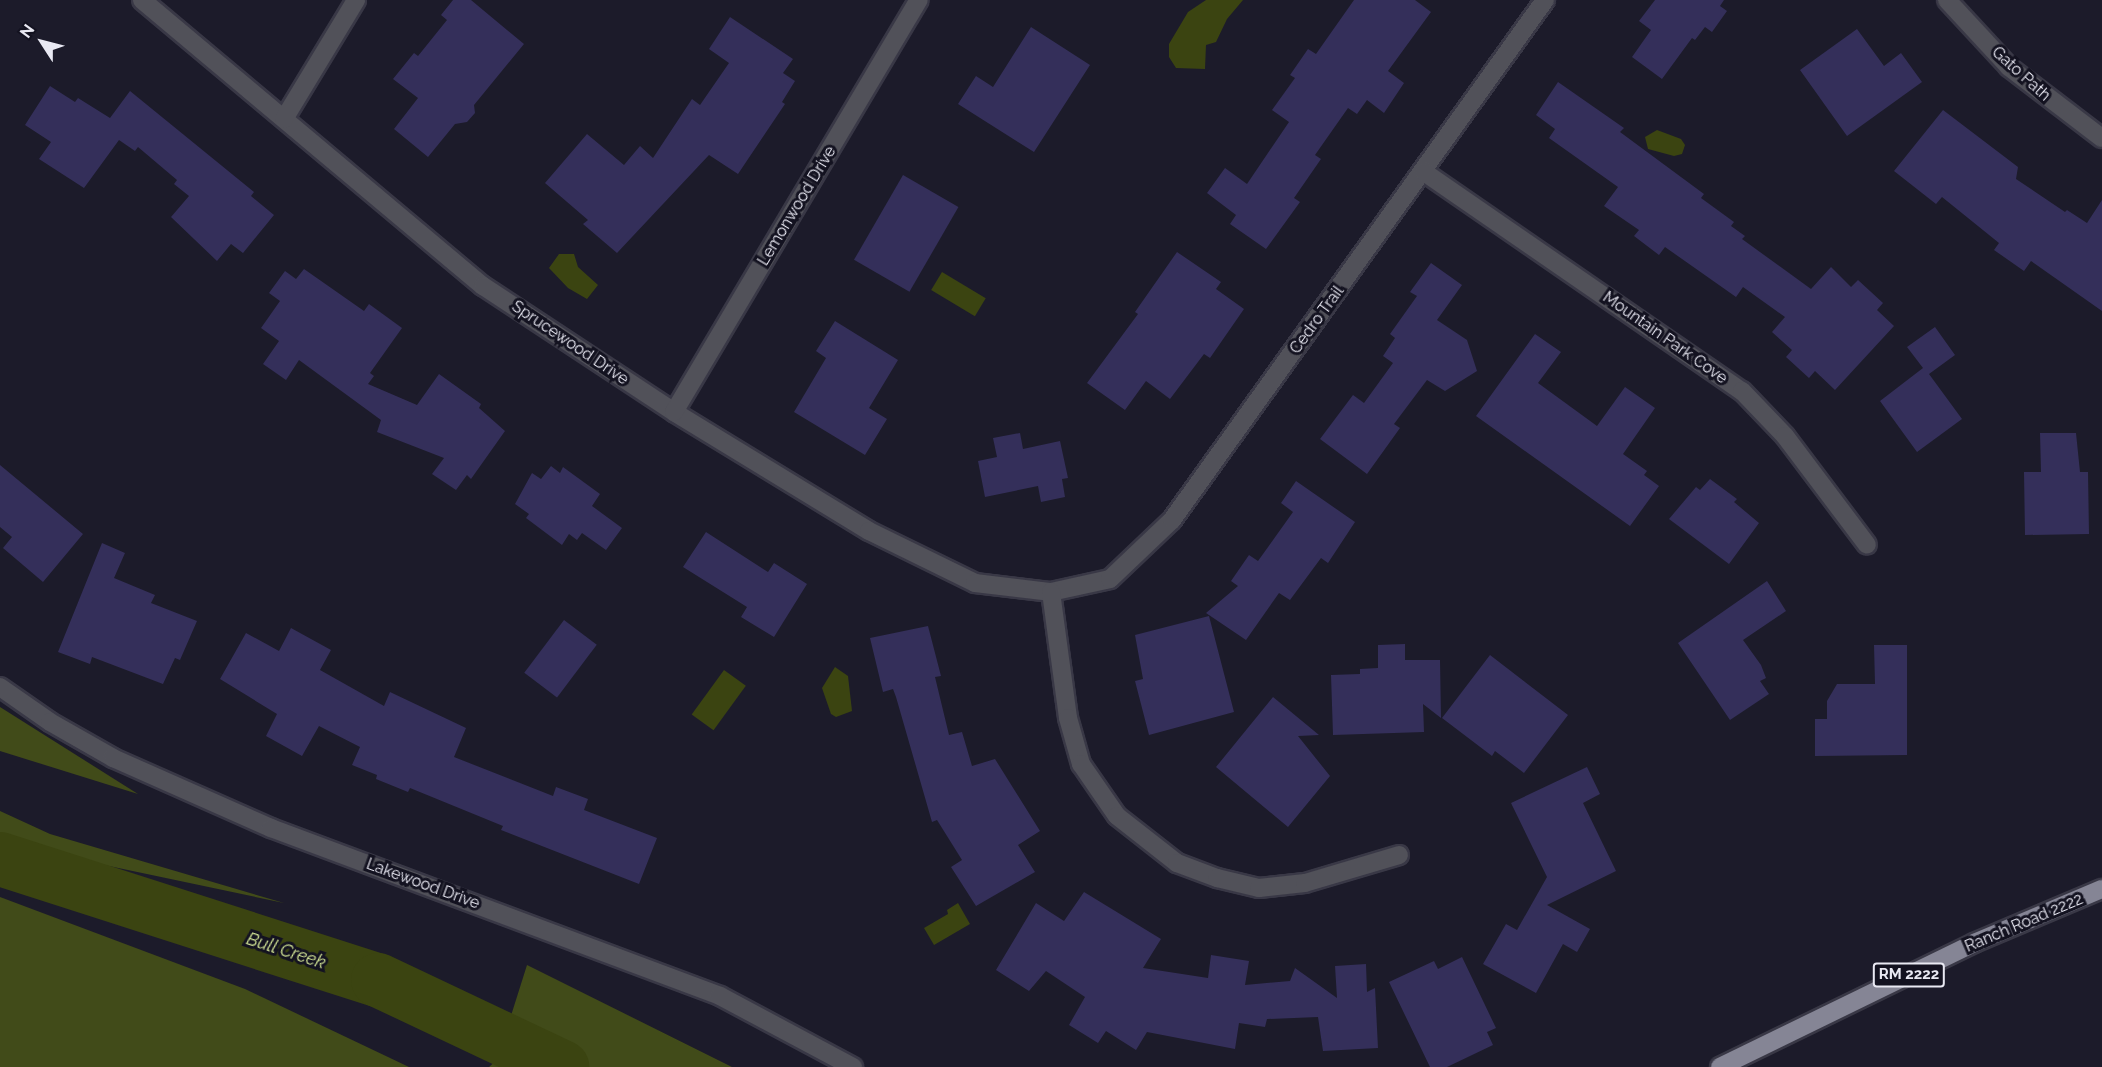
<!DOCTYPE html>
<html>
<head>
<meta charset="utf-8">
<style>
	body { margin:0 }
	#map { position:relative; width:2102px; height:1067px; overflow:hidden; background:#1c1b2a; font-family:Raleway,sans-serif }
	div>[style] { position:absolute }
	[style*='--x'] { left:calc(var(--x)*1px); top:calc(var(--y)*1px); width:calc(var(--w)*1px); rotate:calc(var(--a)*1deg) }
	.forest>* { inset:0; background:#414b19 }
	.water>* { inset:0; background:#3b4411; transform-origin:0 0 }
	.river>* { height:54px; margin:-27px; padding:0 27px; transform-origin:27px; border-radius:27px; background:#3b4411 }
	.building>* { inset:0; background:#342f5a; transform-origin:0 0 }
	.roads { filter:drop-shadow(2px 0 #393846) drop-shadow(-2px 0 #393846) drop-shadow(0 2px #393846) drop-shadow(0 -2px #393846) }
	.minor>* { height:18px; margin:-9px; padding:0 9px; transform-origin:9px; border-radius:9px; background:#515159 }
	.tertiary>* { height:18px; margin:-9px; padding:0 9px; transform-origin:9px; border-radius:9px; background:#515159 }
	.primary>* { height:18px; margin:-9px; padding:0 9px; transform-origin:9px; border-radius:9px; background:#858595 }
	span { translate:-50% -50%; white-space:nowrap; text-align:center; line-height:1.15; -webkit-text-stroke:6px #131220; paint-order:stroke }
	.shield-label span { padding:2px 4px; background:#131220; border:2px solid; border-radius:4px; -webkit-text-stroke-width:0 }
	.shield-label { font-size:15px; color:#e9e9f3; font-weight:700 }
	.street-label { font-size:16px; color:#e9e9f3 }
	.water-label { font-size:18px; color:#d1e395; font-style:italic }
	.north { position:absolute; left:12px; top:12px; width:60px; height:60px; -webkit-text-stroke:4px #131220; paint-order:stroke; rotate:306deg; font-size:16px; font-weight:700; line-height:24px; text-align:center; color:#e9e9f3 }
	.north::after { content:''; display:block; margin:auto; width:21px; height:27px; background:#e9e9f3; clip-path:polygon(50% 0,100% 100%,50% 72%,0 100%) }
</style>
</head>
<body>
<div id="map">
	<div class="forest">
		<div style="clip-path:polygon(0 707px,138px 794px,0 751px)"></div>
		<div style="clip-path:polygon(0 811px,50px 834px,284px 903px,33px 850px,0 837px)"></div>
		<div style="clip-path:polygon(0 897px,245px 989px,409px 1067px,0 1067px)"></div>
		<div style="clip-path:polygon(527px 965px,732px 1067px,489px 1067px,497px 1060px)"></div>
	</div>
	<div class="water">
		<div style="clip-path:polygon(1206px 0,1243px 0,1227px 19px,1216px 42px,1206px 45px,1205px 69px,1176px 68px,1169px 57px,1169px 44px,1188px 12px)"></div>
		<div style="clip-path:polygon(1657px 130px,1681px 139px,1685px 145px,1682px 154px,1674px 156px,1648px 149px,1645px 137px)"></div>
		<div style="clip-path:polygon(559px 254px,574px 254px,578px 267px,598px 285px,587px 299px,568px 288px,549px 268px)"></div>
		<div style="left:942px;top:272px;width:51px;height:21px;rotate:31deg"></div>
		<div style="clip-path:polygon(835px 667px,848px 676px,852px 711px,836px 717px,831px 714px,822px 688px)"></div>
		<div style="left:724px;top:670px;width:27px;height:55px;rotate:36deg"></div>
		<div style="clip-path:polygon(958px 903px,970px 924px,934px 945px,924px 928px,948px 914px,947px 910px)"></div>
	</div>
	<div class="river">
		<div style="--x:0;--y:859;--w:397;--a:17.8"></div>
		<div style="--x:378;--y:980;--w:204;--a:25.3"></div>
	</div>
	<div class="building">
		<div style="clip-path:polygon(453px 0,471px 0,524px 44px,474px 105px,475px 113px,467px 122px,455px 124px,428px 157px,394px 129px,418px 98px,393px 79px,414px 53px,418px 56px,447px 20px,441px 15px)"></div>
		<div style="clip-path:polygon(1354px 0,1415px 0,1431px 12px,1388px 71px,1404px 83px,1384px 113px,1367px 100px,1357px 114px,1348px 108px,1315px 155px,1321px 159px,1294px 198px,1300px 202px,1266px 249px,1230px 224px,1236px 215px,1207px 193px,1225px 168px,1247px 184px,1289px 122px,1272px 110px,1295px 78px,1290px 75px,1308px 49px,1316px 54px)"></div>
		<div style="clip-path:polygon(1655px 0,1724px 0,1720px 6px,1727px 11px,1712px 32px,1705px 27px,1695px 40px,1692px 38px,1662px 79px,1632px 57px,1651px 30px,1639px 21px)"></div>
		<div style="clip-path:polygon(730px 17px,793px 59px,783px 73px,795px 81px,782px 102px,785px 104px,738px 174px,709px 155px,617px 253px,583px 224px,588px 220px,545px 183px,587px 134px,624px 165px,640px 146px,653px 158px,692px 99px,700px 105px,729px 63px,709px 49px)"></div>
		<div style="clip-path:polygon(1031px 27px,1090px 65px,1034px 152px,958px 104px,976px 76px,993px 87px)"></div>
		<div style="clip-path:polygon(1857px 29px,1884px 66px,1901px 53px,1922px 82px,1847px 136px,1800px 70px)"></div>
		<div style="clip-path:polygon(1558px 82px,1624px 128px,1620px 132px,1704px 194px,1701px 198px,1734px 222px,1731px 226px,1745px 236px,1742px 239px,1811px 289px,1831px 267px,1851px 287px,1858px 280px,1883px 303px,1877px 310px,1894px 326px,1835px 390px,1815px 371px,1809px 378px,1786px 357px,1792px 350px,1772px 332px,1785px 317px,1743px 287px,1736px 297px,1665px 247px,1659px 255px,1634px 236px,1639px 230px,1604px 206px,1618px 187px,1549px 138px,1555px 129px,1536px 115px)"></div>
		<div style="clip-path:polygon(50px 86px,75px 102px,78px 98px,110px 118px,130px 91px,254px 192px,251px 196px,274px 215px,243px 253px,231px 244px,217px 261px,171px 217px,189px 196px,174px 184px,177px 180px,138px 147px,135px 151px,119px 140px,84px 188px,39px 159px,51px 142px,25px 125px)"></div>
		<div style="clip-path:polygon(1943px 110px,2018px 167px,2016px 179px,2065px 212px,2067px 210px,2087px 223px,2102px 200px,2102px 311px,2031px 261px,2024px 271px,1994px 250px,1999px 243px,1942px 197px,1936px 204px,1894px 171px)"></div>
		<div style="left:903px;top:175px;width:64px;height:98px;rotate:30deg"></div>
		<div style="clip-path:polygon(1177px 252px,1221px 282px,1216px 289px,1244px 309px,1210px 358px,1204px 354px,1170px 399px,1146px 381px,1125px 410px,1087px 383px,1138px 314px,1135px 312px)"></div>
		<div style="clip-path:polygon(1431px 263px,1462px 285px,1437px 320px,1467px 340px,1477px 371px,1445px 391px,1427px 380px,1394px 424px,1400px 428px,1367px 474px,1320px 439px,1353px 395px,1364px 403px,1393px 363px,1383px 356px,1395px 338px,1390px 334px,1417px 296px,1410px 292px)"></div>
		<div style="clip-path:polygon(304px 269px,364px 311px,369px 304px,402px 328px,370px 373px,374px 376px,368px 384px,417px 405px,439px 374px,481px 404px,479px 408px,505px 431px,471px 479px,467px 475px,456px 490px,432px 474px,444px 458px,377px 432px,381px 420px,299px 360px,286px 380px,263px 364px,279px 341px,261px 328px,280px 301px,269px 293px,285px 271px,296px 279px)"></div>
		<div style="clip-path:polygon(835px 321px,898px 360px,869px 408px,887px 419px,865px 455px,794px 412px,826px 358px,816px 351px)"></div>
		<div style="clip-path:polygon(1935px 327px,1955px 355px,1929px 374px,1962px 419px,1917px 452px,1880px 401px,1923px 368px,1907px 347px)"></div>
		<div style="clip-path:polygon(1535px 334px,1561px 352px,1538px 383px,1597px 426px,1625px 387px,1655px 408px,1623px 454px,1647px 471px,1644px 475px,1659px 486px,1630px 526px,1476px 416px)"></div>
		<div style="clip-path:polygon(1020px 433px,1023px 449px,1060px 441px,1068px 478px,1062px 479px,1065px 497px,1041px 502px,1038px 486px,985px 497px,978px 461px,997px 457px,993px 438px)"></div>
		<div style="clip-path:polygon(2040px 433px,2076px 433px,2080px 472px,2088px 472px,2089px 534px,2025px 535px,2024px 472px,2041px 472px)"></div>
		<div style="clip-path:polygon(0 465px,83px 534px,43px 582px,3px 548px,12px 537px,0 527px)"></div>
		<div style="clip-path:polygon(551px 466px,560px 473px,563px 467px,600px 494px,592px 506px,622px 528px,606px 550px,582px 533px,577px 540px,569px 534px,562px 545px,526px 518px,529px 514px,515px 504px,532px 473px,541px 479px)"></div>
		<div style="clip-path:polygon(1710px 479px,1737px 499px,1734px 502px,1759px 523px,1729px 564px,1669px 519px,1696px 487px,1700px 490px)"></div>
		<div style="clip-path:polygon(1296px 481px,1355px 522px,1328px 563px,1321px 558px,1290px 600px,1279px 593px,1246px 640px,1206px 613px,1238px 586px,1231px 581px,1249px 555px,1258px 561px,1293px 512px,1281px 503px)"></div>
		<div style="clip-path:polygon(706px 532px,768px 572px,774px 563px,807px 584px,774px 637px,741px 617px,747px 607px,683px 567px)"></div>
		<div style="clip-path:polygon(102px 543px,125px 553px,114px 578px,155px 595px,151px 603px,197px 621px,180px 660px,175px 658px,163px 684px,92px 657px,90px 664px,58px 652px)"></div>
		<div style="clip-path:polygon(1767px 581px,1786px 611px,1743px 640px,1761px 665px,1766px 678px,1760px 681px,1769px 694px,1730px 720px,1678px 643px)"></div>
		<div style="clip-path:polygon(1209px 616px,1234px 712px,1149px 735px,1135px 681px,1143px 679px,1135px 635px)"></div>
		<div style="left:564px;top:620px;width:41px;height:66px;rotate:37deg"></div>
		<div style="clip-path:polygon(928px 626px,941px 676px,935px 677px,949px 735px,962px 732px,972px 766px,995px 759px,1040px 831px,1018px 845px,1035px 872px,976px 906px,951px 867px,962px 860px,937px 820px,932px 822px,896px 697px,893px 689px,883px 692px,870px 638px)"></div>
		<div style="clip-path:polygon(291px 628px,331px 650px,320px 670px,384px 706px,390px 692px,466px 728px,454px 757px,553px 796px,556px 787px,588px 799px,584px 810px,657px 838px,639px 884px,501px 830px,503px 826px,410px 788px,408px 792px,376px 779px,377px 775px,352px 765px,360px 747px,319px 726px,302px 756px,266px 736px,277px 714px,220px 679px,246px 633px,279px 651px)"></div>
		<div style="clip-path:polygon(1405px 644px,1405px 660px,1440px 660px,1441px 718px,1423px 704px,1424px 732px,1333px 735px,1331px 675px,1360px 674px,1360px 669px,1378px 668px,1378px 645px)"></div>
		<div style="clip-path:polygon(1874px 645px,1907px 645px,1907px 755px,1815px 756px,1815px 719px,1827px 719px,1827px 701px,1837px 684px,1875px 684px)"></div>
		<div style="clip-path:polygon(1490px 655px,1568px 715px,1524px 773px,1495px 751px,1492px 756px,1442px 718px)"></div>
		<div style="clip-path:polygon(1273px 697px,1319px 735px,1298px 736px,1330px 776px,1288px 827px,1216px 767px)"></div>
		<div style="clip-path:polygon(1587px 767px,1600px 794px,1583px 803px,1616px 871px,1547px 905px,1590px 929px,1577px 952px,1563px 944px,1536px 993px,1483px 964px,1506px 924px,1517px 930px,1547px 877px,1511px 803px)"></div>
		<div style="clip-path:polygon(1084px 892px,1161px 939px,1143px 968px,1208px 978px,1211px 955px,1249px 961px,1245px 985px,1290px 981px,1295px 968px,1337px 998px,1335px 966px,1366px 964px,1367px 992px,1375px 988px,1378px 1048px,1323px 1051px,1318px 1017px,1267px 1019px,1265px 1027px,1239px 1023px,1235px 1049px,1147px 1032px,1136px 1050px,1106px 1031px,1098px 1043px,1069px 1025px,1085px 997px,1046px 971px,1029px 991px,996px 970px,1036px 903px,1064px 921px)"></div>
		<div style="clip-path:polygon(1462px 957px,1496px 1028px,1487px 1032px,1493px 1045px,1447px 1067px,1430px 1067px,1389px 982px,1434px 961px,1438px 969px)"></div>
	</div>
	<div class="roads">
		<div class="minor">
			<div style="--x:142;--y:0;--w:445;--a:40"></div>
			<div style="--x:483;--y:286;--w:229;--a:33.4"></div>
			<div style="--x:674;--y:412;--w:228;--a:31.4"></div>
			<div style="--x:869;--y:531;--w:118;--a:26.1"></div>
			<div style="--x:975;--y:583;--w:77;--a:6.8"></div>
			<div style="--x:1051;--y:592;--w:60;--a:-12.4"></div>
			<div style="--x:1110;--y:579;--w:86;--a:-43.6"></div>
			<div style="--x:1172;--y:520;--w:640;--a:-54.35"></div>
			<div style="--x:1947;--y:0;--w:91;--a:47.2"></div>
			<div style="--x:2009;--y:67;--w:117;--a:37.4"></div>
			<div style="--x:284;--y:119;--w:139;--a:-58.8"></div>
			<div style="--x:1424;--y:172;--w:386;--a:34.6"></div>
			<div style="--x:1742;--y:391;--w:62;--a:46.3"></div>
			<div style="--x:1785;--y:436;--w:136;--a:53"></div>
			<div style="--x:674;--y:412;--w:479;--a:-59.3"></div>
			<div style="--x:1051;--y:592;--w:127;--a:82.3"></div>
			<div style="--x:1068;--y:718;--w:48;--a:74.2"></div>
			<div style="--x:1081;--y:764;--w:63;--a:55.3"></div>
			<div style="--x:1117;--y:816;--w:76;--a:38.1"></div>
			<div style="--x:1177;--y:863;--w:43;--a:20.6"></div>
			<div style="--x:1217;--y:878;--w:43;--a:13.4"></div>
			<div style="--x:1259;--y:888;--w:46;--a:-6.2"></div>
			<div style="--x:1305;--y:883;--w:98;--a:-16.6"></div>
		</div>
		<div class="tertiary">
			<div style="--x:0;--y:687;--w:61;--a:35"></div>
			<div style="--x:50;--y:722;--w:73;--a:29.7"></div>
			<div style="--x:113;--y:758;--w:173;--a:23.9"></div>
			<div style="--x:271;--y:828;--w:479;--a:20.5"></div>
			<div style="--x:720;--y:996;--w:151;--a:28.1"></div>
		</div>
		<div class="primary">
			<div style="--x:1720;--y:1067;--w:283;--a:-26"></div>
			<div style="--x:1974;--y:943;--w:139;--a:-22.9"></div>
		</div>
	</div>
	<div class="shield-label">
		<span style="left:1909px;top:975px">RM 2222</span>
	</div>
	<div class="street-label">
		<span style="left:2021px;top:74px;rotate:42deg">Gato Path</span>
		<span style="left:797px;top:206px;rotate:-59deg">Lemonwood Drive</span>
		<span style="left:1317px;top:320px;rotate:-54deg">Cedro Trail</span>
		<span style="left:1665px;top:338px;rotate:35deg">Mountain Park Cove</span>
		<span style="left:570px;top:343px;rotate:34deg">Sprucewood Drive</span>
		<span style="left:423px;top:884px;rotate:20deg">Lakewood Drive</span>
		<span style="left:2024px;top:923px;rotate:-23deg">Ranch Road 2222</span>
	</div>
	<div class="water-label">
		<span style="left:286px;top:951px;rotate:18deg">Bull Creek</span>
	</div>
	<div class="north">N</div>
</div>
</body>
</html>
